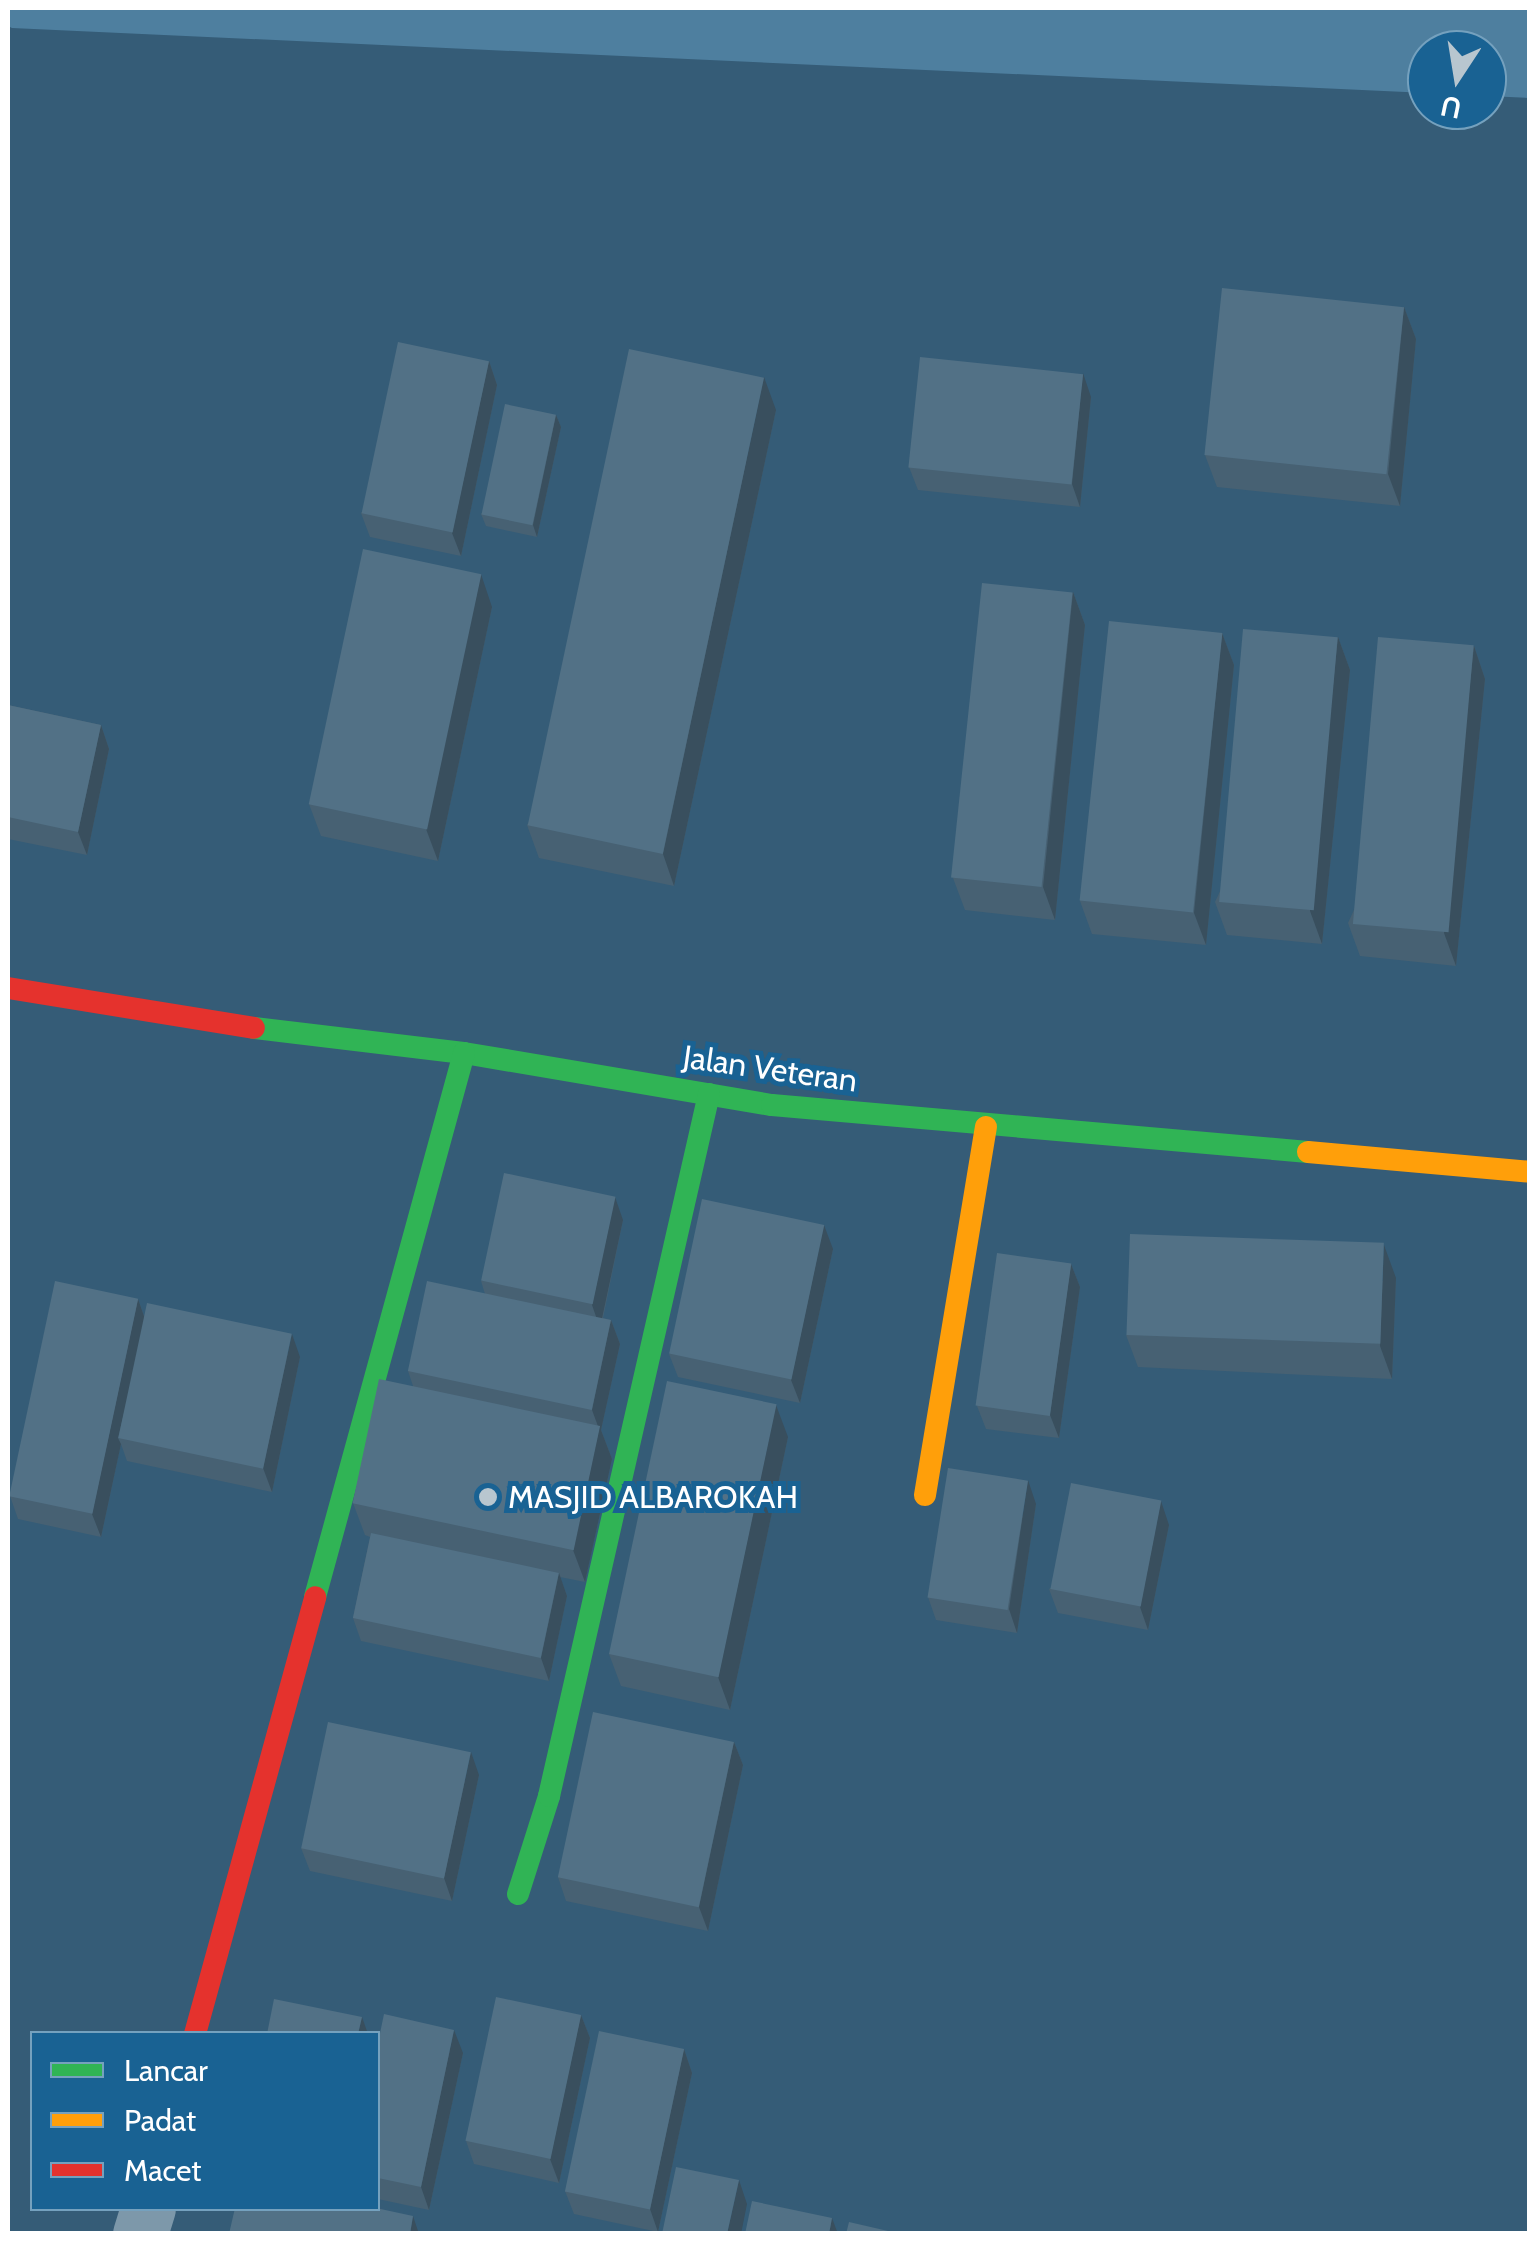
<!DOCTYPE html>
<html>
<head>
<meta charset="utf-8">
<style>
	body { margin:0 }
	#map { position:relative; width:1537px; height:2241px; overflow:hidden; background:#355c77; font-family:Cabin,sans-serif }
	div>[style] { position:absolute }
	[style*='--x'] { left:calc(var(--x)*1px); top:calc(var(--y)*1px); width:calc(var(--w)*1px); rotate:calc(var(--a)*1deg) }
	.water>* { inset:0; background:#4e7f9f }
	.street>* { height:55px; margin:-27.5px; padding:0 27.5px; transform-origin:27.5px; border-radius:27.5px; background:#7d98aa }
	.fast>* { height:22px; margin:-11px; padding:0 11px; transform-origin:11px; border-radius:11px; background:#30b455 }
	.slow>* { height:22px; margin:-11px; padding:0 11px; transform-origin:11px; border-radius:11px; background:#ff9f0a }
	.jam>* { height:22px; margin:-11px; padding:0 11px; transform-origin:11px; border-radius:11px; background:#e5322d }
	.wall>* { inset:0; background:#476173 }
	.shaded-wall>* { inset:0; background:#394f5e }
	.building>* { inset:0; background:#527186; transform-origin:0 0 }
	.dots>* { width:28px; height:28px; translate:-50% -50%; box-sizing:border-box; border:5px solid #196293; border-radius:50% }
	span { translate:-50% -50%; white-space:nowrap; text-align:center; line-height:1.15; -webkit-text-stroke:10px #196293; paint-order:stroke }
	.street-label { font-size:32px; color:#fff }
	.poi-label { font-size:32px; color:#fff }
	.left { translate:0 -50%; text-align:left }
	.frame { position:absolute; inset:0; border:10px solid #fff; pointer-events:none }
	.legend { position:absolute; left:30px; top:2031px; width:350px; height:180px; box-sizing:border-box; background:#196293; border:2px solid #75a1be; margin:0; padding:12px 18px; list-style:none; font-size:30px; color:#fff }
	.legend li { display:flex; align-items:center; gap:20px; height:50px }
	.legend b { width:50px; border:2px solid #75a1be }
	.north { position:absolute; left:1407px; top:30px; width:100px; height:100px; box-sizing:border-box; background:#196293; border:2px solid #75a1be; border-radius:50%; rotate:192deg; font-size:28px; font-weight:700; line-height:40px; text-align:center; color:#fff }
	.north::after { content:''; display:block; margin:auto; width:35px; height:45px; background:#b8c6cf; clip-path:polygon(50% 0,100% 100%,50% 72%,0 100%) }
</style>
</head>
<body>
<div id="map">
	<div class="water">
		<div style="clip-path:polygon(8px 8px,1529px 8px,1529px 98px,1487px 96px,1487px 50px,1427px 50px,1427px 93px,12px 28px,8px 26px)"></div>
	</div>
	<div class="street">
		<div style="--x:140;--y:2234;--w:27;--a:-73"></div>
	</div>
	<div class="fast">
		<div style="--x:254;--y:1028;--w:211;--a:6.8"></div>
		<div style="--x:464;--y:1053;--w:312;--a:9.6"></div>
		<div style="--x:772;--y:1105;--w:538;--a:5.01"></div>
		<div style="--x:315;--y:1597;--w:564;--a:-74.68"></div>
		<div style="--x:518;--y:1894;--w:103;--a:-72.4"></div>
		<div style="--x:549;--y:1796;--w:720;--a:-77.16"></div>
	</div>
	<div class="slow">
		<div style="--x:1308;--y:1152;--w:223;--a:5.1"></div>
		<div style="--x:925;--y:1495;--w:373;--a:-80.6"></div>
	</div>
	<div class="jam">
		<div style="--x:8;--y:988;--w:249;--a:9.2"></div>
		<div style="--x:195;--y:2034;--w:453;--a:-74.6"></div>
	</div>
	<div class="wall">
		<div style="clip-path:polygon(1404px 307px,1416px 339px,1400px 506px,1217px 487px,1205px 455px)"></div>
		<div style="clip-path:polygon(489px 361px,497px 385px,461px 556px,370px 537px,361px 513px)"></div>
		<div style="clip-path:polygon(1091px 397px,1080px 507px,918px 490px,909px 467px)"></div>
		<div style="clip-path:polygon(776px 410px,674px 886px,539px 858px,527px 825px)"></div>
		<div style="clip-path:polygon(556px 415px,561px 427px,537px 537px,486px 526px,481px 514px)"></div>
		<div style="clip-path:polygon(1073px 592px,1085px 625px,1055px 920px,965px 910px,953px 878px)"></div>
		<div style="clip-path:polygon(492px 607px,438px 861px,321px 836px,309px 804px)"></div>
		<div style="clip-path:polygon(1222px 633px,1234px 665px,1206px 945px,1092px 934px,1080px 901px)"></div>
		<div style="clip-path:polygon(1338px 637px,1350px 670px,1322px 944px,1227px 935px,1215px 902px)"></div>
		<div style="clip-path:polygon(1474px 646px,1485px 679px,1456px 966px,1360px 956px,1348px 923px)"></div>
		<div style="clip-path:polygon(8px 705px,101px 725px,109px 749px,87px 855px,8px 839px)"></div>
		<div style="clip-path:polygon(623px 1220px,603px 1318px,611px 1320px,620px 1344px,601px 1430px,612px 1459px,585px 1582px,560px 1577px,567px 1596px,549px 1681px,361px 1641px,353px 1618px,370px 1537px,365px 1535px,353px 1503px,413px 1386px,408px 1371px,485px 1294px,481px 1281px)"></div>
		<div style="clip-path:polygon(833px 1249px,800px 1403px,678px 1377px,669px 1354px)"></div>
		<div style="clip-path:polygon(1071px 1264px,1080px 1287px,1059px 1438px,986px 1429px,977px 1406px)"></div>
		<div style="clip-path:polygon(1396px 1278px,1392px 1379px,1138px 1367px,1126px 1335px)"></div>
		<div style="clip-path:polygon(138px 1299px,144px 1316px,300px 1357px,272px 1492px,127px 1461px,121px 1444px,101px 1537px,18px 1519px,10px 1496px)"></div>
		<div style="clip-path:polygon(788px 1437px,730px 1710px,621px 1686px,609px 1654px)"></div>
		<div style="clip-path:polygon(1036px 1504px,1017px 1633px,936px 1620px,928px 1597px)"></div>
		<div style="clip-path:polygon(1169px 1525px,1148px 1630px,1058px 1613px,1049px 1589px)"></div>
		<div style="clip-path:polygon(734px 1742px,743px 1765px,708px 1931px,566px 1901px,558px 1877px)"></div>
		<div style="clip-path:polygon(479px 1775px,452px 1901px,310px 1871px,301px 1848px)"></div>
		<div style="clip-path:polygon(581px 2015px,590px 2038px,559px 2183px,474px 2164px,466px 2141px)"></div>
		<div style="clip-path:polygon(378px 2043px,463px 2053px,429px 2210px,378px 2199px)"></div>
		<div style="clip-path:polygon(684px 2049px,692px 2073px,658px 2232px,574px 2214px,565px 2191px)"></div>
	</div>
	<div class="shaded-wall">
		<div style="clip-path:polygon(1404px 307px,1416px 339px,1400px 506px,1388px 474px)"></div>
		<div style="clip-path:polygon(489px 361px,497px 385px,461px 556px,452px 533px)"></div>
		<div style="clip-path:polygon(1083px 373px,1091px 397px,1080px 507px,1072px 484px)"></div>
		<div style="clip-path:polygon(764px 377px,776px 410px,674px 886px,663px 854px)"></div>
		<div style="clip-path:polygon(556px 415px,561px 427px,537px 537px,533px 525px)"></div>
		<div style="clip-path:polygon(481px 574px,492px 607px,438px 861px,426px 829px)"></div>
		<div style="clip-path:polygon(1073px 592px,1085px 625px,1055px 920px,1043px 887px)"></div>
		<div style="clip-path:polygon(1222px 633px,1234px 665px,1206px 945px,1194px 913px)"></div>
		<div style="clip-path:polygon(1338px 637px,1350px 670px,1322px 944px,1310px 911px)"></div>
		<div style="clip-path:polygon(1474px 646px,1485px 679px,1456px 966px,1444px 933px)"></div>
		<div style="clip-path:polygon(101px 725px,109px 749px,87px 855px,78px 832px)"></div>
		<div style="clip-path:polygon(615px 1197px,623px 1220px,600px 1328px,592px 1305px)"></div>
		<div style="clip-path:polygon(824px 1225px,833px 1249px,800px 1403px,791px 1380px)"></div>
		<div style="clip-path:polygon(1384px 1245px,1396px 1278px,1392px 1379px,1380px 1346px)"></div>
		<div style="clip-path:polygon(1071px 1264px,1080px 1287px,1059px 1438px,1050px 1415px)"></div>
		<div style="clip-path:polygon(138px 1299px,146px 1322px,118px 1438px,121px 1444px,101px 1537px,92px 1514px)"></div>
		<div style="clip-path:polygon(611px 1320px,620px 1344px,601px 1430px,612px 1459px,585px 1582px,573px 1550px,599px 1429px,592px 1410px)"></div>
		<div style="clip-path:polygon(292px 1334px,300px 1357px,272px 1492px,263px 1468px)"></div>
		<div style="clip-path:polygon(776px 1405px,788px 1437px,730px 1710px,718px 1677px)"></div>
		<div style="clip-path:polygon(1028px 1480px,1036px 1504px,1017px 1633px,1009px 1609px)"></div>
		<div style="clip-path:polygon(1161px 1501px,1169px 1525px,1148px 1630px,1140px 1607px)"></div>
		<div style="clip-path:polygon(559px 1573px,567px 1596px,549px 1681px,541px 1658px)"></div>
		<div style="clip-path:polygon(734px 1742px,743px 1765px,708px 1931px,699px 1907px)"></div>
		<div style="clip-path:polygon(471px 1752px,479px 1775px,452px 1901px,444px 1878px)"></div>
		<div style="clip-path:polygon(581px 2015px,590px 2038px,559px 2183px,550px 2159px)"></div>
		<div style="clip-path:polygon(362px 2017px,368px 2034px,358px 2034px)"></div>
		<div style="clip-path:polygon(454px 2030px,463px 2053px,429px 2210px,421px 2187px)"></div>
		<div style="clip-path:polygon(684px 2049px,692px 2073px,658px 2232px,650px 2209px)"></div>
		<div style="clip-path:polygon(739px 2180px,747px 2204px,741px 2234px,727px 2234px)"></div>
		<div style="clip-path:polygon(413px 2216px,419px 2234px,410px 2234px)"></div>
		<div style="clip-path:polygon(832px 2218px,838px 2234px,829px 2234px)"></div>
	</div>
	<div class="building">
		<div style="left:1222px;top:288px;width:183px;height:168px;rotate:6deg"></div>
		<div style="left:398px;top:342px;width:93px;height:175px;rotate:12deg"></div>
		<div style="left:629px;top:349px;width:138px;height:487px;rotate:12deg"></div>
		<div style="left:920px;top:357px;width:164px;height:111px;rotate:6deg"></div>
		<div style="left:505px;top:404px;width:52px;height:113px;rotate:12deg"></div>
		<div style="left:363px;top:549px;width:121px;height:261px;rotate:12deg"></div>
		<div style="left:982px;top:583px;width:91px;height:296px;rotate:6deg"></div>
		<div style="left:1109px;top:621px;width:114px;height:281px;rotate:6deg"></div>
		<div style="left:1243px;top:629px;width:95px;height:274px;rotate:5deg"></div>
		<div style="left:1378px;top:637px;width:96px;height:288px;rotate:5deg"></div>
		<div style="clip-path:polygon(8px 705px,101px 725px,78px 832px,8px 817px)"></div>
		<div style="left:504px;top:1173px;width:114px;height:110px;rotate:12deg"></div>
		<div style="left:702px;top:1199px;width:125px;height:158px;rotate:12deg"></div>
		<div style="left:1130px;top:1234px;width:254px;height:101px;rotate:2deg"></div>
		<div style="left:997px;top:1253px;width:75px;height:154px;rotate:8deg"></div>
		<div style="left:55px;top:1281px;width:85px;height:220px;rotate:12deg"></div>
		<div style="left:427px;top:1281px;width:188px;height:92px;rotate:12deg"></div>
		<div style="left:147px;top:1303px;width:148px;height:138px;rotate:12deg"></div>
		<div style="left:379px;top:1379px;width:226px;height:127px;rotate:12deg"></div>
		<div style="left:667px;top:1381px;width:112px;height:279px;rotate:12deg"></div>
		<div style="left:948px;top:1468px;width:81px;height:131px;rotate:9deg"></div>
		<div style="left:1071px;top:1483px;width:92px;height:108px;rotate:11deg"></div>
		<div style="left:371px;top:1533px;width:192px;height:87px;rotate:12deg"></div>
		<div style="left:593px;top:1712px;width:144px;height:169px;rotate:12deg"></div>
		<div style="left:328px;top:1722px;width:146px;height:129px;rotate:12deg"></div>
		<div style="left:496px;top:1997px;width:87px;height:147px;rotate:12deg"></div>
		<div style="clip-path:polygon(274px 1999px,362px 2017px,358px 2034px,267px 2034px)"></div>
		<div style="clip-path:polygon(384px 2014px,454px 2030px,421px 2187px,378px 2178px,378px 2043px)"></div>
		<div style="left:599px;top:2031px;width:87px;height:164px;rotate:12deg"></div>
		<div style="clip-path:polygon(676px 2167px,739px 2180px,727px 2234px,662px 2234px)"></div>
		<div style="clip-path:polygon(752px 2201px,832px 2218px,829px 2234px,745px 2234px)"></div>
		<div style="clip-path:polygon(235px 2208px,376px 2208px,413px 2216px,410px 2234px,229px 2234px)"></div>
		<div style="clip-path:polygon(849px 2222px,901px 2234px,846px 2234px)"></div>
	</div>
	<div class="dots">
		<div style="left:488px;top:1497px;background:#b8c6cf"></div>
	</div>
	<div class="street-label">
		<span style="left:770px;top:1069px;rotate:8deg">Jalan Veteran</span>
	</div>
	<div class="poi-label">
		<span class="left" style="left:508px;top:1497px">MASJID ALBAROKAH</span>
	</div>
	<div class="frame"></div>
	<ul class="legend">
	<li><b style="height:12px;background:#30b455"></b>Lancar</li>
	<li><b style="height:12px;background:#ff9f0a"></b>Padat</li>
	<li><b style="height:12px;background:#e5322d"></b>Macet</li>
	</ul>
	<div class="north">U</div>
</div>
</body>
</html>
